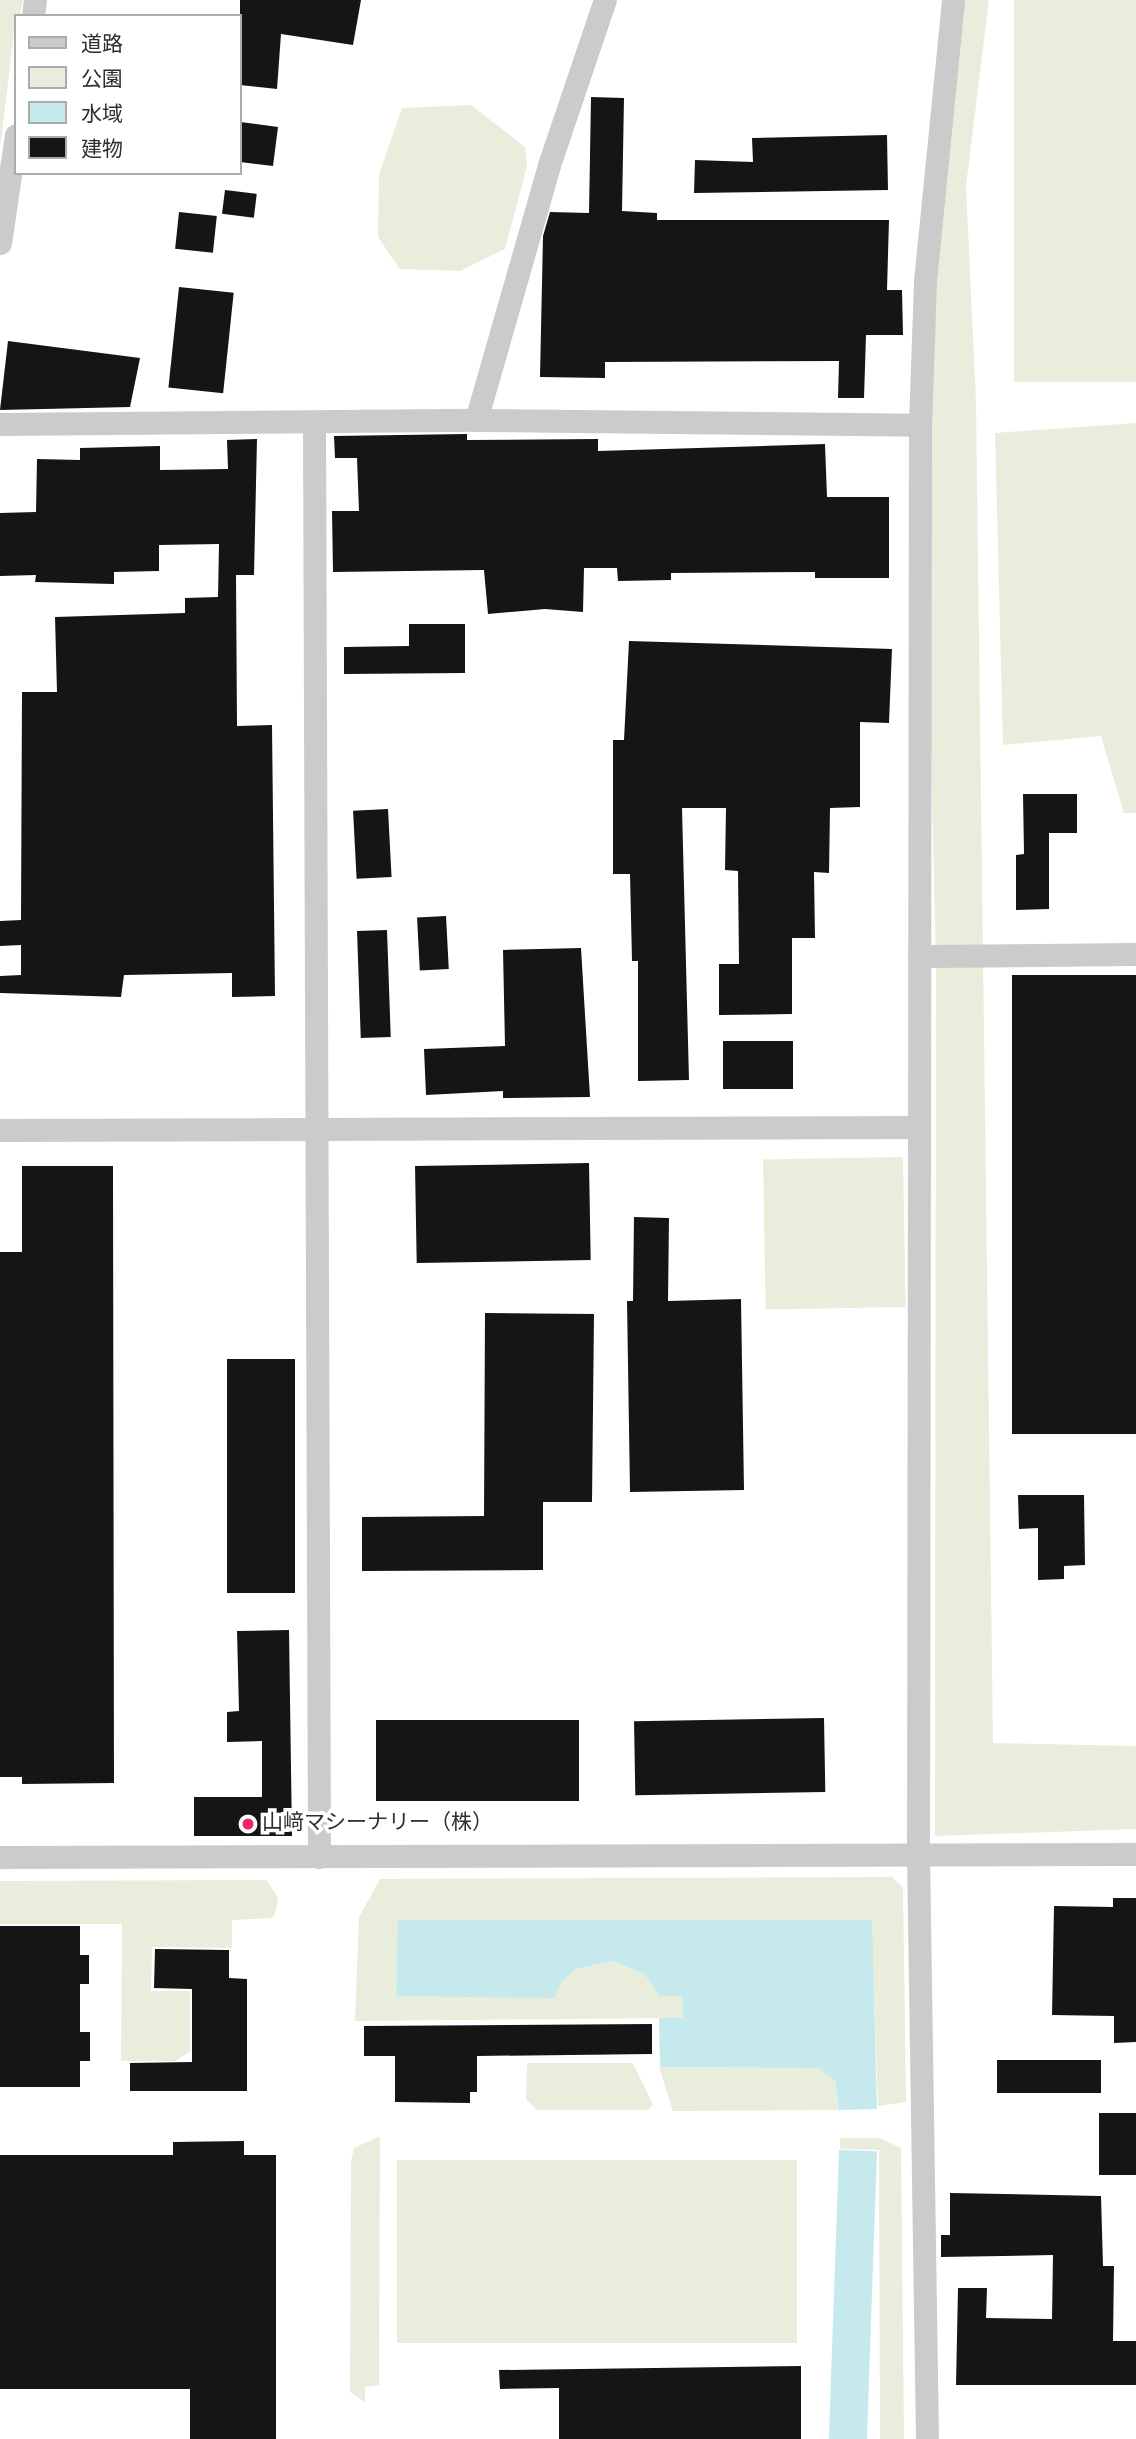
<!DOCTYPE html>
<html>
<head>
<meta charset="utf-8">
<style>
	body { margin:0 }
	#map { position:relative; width:1136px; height:2439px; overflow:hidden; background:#fff; font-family:Overpass,"Noto Sans JP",sans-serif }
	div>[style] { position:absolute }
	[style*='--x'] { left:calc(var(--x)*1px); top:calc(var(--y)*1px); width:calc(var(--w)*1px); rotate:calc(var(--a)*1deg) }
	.green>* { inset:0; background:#e9eddb; transform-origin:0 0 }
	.water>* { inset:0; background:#c6e9ee; transform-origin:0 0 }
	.building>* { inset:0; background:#151515; transform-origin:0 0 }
	.minor>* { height:23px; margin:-11.5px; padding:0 11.5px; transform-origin:11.5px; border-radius:11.5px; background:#cbcbcb }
	.dots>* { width:19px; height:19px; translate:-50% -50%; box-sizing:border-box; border:4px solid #fff; border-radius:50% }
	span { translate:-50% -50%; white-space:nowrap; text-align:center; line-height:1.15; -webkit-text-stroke:7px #fff; paint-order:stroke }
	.poi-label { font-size:21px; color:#2e2e2e }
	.left { translate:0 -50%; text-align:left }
	.legend { position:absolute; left:14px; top:14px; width:228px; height:161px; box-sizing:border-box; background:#fff; border:2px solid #ababab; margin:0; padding:9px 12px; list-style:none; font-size:21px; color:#2e2e2e }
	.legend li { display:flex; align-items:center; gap:14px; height:35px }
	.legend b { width:35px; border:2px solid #ababab }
</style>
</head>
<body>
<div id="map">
	<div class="green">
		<div style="clip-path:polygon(0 0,23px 0,20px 16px,16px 16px,0 149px)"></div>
		<div style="clip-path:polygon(961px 0,989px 0,966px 186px,976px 402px,993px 1743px,1136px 1746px,1136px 1829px,935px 1836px,936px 964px,922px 378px)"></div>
		<div style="left:1014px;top:0;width:122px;height:382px"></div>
		<div style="clip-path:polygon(471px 105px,525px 147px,527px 166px,505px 249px,460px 271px,400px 269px,378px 237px,379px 175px,402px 108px)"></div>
		<div style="clip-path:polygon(1136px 423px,1136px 813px,1124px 813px,1101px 736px,1003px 745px,995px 433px)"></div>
		<div style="left:903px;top:1157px;width:150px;height:140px;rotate:89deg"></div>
		<div style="clip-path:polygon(892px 1877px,903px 1887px,906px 2102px,878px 2106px,871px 1920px,399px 1920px,396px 1995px,562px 1981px,576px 1969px,613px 1961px,644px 1974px,660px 1996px,682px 1996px,683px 2018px,355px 2021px,359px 1917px,380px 1879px)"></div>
		<div style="clip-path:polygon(267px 1880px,278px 1898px,276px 1911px,272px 1918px,232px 1920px,232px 1948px,152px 1947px,151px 1991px,190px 1991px,190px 2052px,175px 2061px,121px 2061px,122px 1924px,0 1924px,0 1881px)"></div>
		<div style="clip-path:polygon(527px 2063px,633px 2063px,653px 2105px,648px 2110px,537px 2110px,526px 2099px)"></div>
		<div style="clip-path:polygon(659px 2067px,818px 2068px,835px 2081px,839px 2110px,673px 2111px)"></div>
		<div style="clip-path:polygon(380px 2136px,379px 2385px,365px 2387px,365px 2402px,350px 2392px,351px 2161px,354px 2148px)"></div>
		<div style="clip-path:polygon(840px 2138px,879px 2138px,901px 2148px,904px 2439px,880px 2439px,879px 2150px,840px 2149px)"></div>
		<div style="left:797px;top:2160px;width:183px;height:400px;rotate:90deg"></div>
	</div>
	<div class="water">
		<div style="clip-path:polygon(398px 1920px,872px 1920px,877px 2109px,839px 2110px,835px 2081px,818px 2068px,660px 2067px,659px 2018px,683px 2018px,682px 1996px,660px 1996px,644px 1974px,613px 1961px,576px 1969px,562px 1981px,554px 1998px,396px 1996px)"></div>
		<div style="left:839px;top:2150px;width:38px;height:289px;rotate:2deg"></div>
	</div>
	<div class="building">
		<div style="clip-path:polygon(240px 0,361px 0,353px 45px,281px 34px,277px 89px,240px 85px)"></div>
		<div style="clip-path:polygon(591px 97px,624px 98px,622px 211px,657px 213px,657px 220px,889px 220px,887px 290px,902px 290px,903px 335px,866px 335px,864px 398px,838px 398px,839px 361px,605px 362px,605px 378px,540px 377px,543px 236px,550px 212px,589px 213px)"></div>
		<div style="clip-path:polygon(240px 122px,278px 127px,273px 166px,240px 162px)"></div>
		<div style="clip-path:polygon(887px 135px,888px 190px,694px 193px,695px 160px,753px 162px,752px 138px)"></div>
		<div style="left:225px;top:190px;width:32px;height:24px;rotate:7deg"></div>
		<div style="left:179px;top:212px;width:38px;height:37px;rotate:6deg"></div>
		<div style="left:179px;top:287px;width:55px;height:101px;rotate:6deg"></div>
		<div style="clip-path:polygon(8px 341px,140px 358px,130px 407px,0 410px)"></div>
		<div style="clip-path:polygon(467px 434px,467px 440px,598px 439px,598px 451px,825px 444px,827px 497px,889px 497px,889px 578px,815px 578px,815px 572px,671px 573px,671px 580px,618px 581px,617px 568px,584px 568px,583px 612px,545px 609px,488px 614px,484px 570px,333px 572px,332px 511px,359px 511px,357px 458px,335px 458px,334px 436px)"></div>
		<div style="clip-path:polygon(257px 439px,254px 575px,236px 575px,237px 726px,272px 725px,275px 996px,232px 997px,232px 973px,124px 975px,121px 997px,0 993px,0 976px,21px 975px,21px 945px,0 946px,0 921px,21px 920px,22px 692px,57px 692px,55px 617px,185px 613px,185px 598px,218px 597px,219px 544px,159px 545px,159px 571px,114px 572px,114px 584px,35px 582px,36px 575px,0 576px,0 513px,36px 512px,37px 459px,80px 460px,80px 448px,160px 446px,160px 470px,228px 469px,227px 440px)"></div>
		<div style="clip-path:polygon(409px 624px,465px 624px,465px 673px,344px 674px,344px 647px,409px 646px)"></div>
		<div style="clip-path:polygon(629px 641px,892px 649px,889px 723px,860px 722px,860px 807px,830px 808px,829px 873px,814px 872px,815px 938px,792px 938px,792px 1014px,719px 1015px,719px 964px,739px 964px,738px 871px,725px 870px,726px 808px,682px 808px,689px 1080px,638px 1081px,638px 961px,632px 961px,630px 874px,613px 874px,613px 740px,624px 740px)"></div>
		<div style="clip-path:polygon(1023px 794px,1077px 794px,1077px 833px,1049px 833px,1049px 909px,1016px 910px,1016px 855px,1024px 854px)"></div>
		<div style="left:388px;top:809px;width:68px;height:35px;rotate:87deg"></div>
		<div style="left:446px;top:916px;width:53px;height:29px;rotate:87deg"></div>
		<div style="left:387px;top:930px;width:107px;height:30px;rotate:88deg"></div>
		<div style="clip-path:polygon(581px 948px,590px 1097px,503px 1098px,503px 1091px,426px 1095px,424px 1049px,505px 1046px,503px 950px)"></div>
		<div style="left:1136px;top:975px;width:459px;height:124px;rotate:90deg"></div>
		<div style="left:793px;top:1041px;width:48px;height:70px;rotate:90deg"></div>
		<div style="left:589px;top:1163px;width:97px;height:174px;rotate:89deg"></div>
		<div style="clip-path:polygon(22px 1166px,113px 1166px,114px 1783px,22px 1784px,22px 1777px,0 1777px,0 1252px,22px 1252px)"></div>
		<div style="clip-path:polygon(634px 1217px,669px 1218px,668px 1301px,741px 1299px,744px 1490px,630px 1492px,627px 1301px,633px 1301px)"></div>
		<div style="clip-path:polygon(485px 1313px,594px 1314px,592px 1502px,543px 1502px,543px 1570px,362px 1571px,362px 1517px,484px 1516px)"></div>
		<div style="left:227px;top:1359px;width:68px;height:234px"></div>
		<div style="clip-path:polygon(1018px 1495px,1084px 1495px,1085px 1565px,1064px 1566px,1064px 1579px,1038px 1580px,1038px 1528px,1019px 1529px)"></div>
		<div style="clip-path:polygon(289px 1630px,292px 1836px,194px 1836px,194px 1797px,262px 1797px,262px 1741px,227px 1742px,227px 1712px,239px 1711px,237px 1631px)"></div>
		<div style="left:824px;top:1718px;width:74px;height:190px;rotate:89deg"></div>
		<div style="left:579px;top:1720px;width:81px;height:203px;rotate:90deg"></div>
		<div style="clip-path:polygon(1113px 1898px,1136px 1898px,1136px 2042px,1114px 2043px,1114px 2016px,1052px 2015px,1054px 1906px,1113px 1907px)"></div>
		<div style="clip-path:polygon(0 1926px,80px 1926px,80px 1955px,89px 1955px,89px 1984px,80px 1984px,80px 2032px,90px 2032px,90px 2061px,80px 2061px,80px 2087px,0 2087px)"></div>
		<div style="clip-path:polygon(155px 1949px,229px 1950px,229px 1978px,247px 1979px,247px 2091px,130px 2091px,130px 2063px,192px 2062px,192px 1989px,154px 1988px)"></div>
		<div style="clip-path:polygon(652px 2024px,652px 2054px,477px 2056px,477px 2092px,470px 2092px,470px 2103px,395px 2102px,395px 2056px,364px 2056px,364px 2026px)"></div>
		<div style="left:997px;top:2060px;width:104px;height:33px"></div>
		<div style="left:1136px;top:2113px;width:62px;height:37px;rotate:90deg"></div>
		<div style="clip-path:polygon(244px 2141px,244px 2155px,276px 2155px,276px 2439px,190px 2439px,190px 2389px,0 2389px,0 2155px,173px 2155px,173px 2142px)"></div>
		<div style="clip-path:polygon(950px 2193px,1101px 2196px,1103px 2266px,1114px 2266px,1113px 2341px,1136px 2341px,1136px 2385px,956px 2385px,958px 2288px,987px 2288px,986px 2318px,1052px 2319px,1053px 2255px,941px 2257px,941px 2235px,950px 2235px)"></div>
		<div style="clip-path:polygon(801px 2366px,801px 2439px,559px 2439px,559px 2388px,500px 2389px,499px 2370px)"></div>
	</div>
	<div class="minor">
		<div style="--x:33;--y:16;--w:16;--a:-83"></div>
		<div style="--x:0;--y:243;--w:109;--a:-81.6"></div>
		<div style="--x:476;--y:420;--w:265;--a:-74"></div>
		<div style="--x:549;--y:165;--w:174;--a:-71.3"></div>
		<div style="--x:0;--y:424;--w:476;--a:-0.5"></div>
		<div style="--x:476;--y:420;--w:444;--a:0.6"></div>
		<div style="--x:314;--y:424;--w:1433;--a:89.8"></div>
		<div style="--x:919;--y:956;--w:217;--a:-0.5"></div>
		<div style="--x:0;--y:1130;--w:919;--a:-0.19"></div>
		<div style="--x:0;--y:1857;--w:1136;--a:-0.15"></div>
		<div style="--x:927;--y:2439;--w:583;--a:-90.88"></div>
		<div style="--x:918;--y:1856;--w:1431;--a:-89.92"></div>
		<div style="--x:920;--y:425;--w:144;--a:-88"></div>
		<div style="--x:925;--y:281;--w:282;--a:-84.3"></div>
	</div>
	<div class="dots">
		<div style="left:248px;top:1824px;background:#f02569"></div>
	</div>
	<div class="poi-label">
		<span class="left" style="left:262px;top:1824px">山﨑マシーナリー（株）</span>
	</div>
	<ul class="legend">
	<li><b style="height:9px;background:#cbcbcb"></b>道路</li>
	<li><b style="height:19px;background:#e9eddb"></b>公園</li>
	<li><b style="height:19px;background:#c6e9ee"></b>水域</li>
	<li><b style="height:19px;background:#151515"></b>建物</li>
	</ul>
</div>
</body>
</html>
